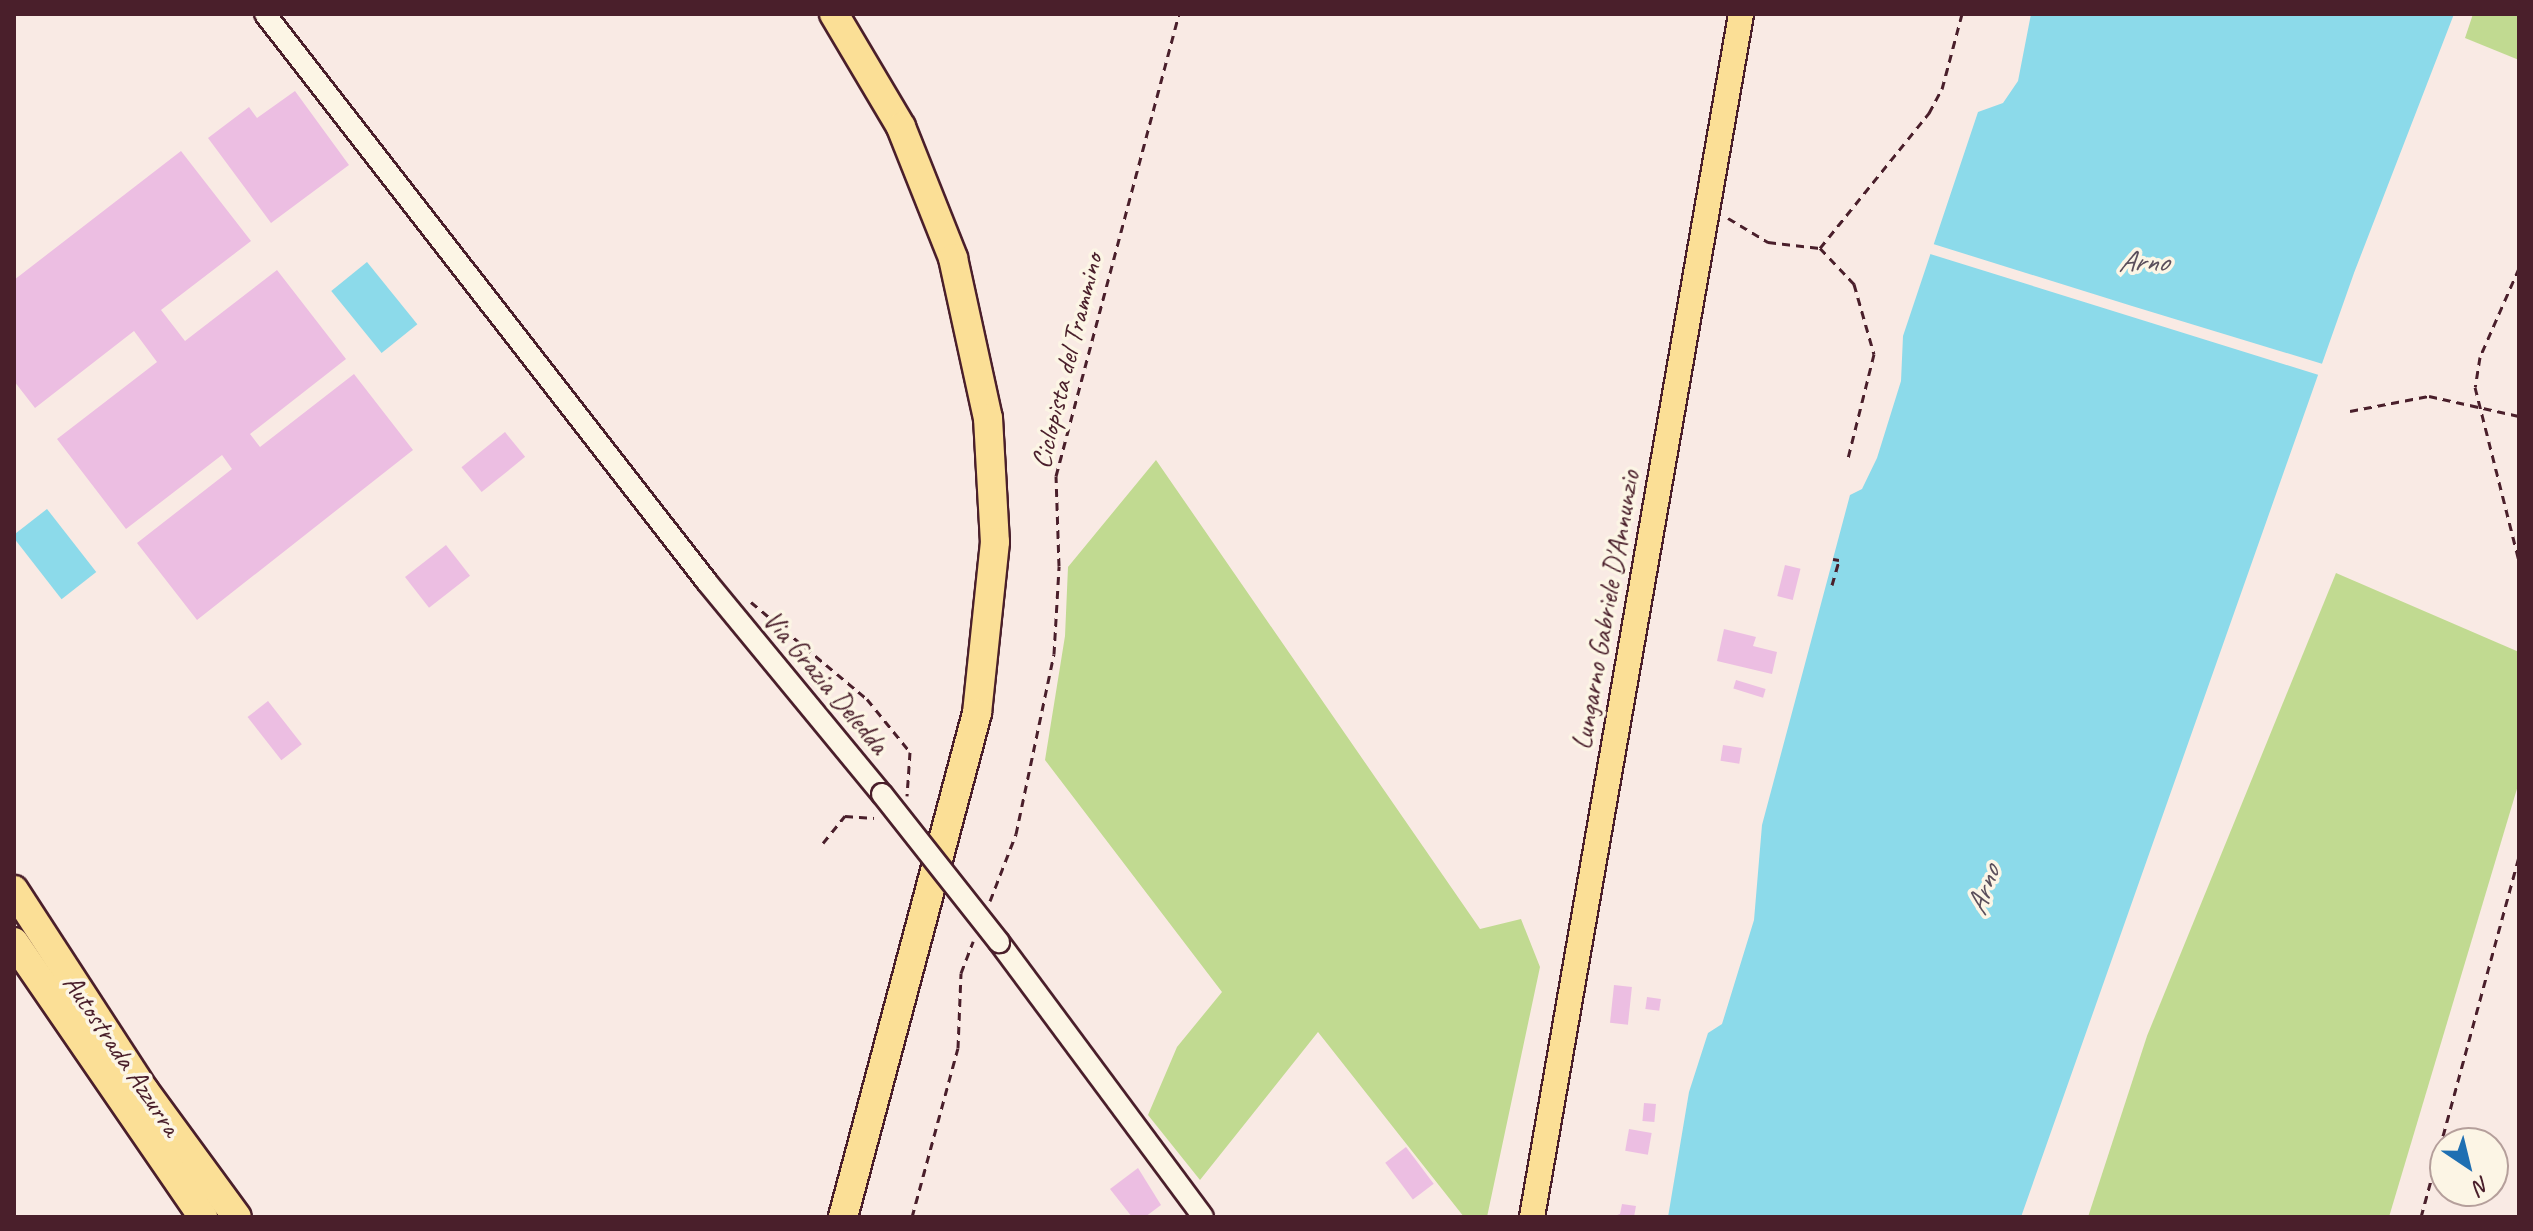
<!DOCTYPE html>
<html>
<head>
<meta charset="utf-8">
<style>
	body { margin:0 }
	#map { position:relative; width:2533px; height:1231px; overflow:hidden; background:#f9eae4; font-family:Caveat,sans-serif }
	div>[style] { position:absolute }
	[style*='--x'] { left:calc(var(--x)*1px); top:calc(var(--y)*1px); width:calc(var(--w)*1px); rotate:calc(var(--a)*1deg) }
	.green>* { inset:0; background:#c1da91 }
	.water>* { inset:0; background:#8cdaea; transform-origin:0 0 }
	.pier>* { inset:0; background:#f9eae4 }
	.building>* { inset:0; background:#ecbee2; transform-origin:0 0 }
	.path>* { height:3px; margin-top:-1.5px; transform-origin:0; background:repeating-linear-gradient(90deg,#4a1f2b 0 8px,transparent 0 14px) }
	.roads { filter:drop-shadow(2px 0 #4a1f2b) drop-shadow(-2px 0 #4a1f2b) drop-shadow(0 2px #4a1f2b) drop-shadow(0 -2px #4a1f2b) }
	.minor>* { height:20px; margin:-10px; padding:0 10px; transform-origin:10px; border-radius:10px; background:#fcf5e5 }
	.major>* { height:24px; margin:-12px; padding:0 12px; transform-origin:12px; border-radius:12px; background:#fbdf96 }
	.highway>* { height:28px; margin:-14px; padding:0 14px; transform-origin:14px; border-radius:14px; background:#fbdf96 }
	.bridges { filter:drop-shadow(2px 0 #4a1f2b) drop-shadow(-2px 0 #4a1f2b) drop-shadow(0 2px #4a1f2b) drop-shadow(0 -2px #4a1f2b) }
	.minor-bridge>* { height:20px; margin:-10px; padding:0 10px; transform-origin:10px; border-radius:10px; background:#fcf5e5 }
	span { translate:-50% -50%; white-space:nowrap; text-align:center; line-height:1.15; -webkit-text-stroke:7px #fcf5e5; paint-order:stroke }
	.street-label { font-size:28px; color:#4a1f2b }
	.water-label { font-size:30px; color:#5a4e5b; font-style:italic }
	.frame { position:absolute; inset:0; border:16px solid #4a1f2b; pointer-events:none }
	.north { position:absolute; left:2429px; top:1127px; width:80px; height:80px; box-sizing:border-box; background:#fcf5e5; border:2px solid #b59f9b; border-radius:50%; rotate:145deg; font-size:22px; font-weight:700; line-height:32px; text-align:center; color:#4a1f2b }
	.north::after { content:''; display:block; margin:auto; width:28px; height:36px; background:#1f6fb2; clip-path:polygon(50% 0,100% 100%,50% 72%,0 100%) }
</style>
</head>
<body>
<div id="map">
	<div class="green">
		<div style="clip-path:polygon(2473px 14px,2519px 14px,2519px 60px,2465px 38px)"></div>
		<div style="clip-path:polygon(1156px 460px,1480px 929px,1521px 919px,1540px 967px,1487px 1217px,1464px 1217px,1318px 1032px,1200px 1180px,1148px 1115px,1177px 1047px,1222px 992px,1045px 760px,1065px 636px,1068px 567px)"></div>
		<div style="clip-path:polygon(2336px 573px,2519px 652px,2519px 782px,2389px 1217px,2088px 1217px,2147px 1036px)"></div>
	</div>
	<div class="water">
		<div style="clip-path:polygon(2031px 14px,2454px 14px,2354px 273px,2021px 1217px,1668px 1217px,1689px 1092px,1708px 1033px,1722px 1024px,1754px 920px,1762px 825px,1850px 495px,1862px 489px,1877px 458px,1901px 381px,1903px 336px,1978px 112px,2003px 103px,2018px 81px)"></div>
		<div style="left:367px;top:262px;width:80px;height:46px;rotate:51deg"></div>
		<div style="left:47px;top:509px;width:80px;height:44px;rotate:52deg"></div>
	</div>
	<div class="pier">
		<div style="clip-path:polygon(1930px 243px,2132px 306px,2326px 365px,2322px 376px,1927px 253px)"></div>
	</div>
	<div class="building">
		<div style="clip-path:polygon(295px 91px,349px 165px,271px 223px,208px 138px,249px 107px,257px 118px)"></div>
		<div style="clip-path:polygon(181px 151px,251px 241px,161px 310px,185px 341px,277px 270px,346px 359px,250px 434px,260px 447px,354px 374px,413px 450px,197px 620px,137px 543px,232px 469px,222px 455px,126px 529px,57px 439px,157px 362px,134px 331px,35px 408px,14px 381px,14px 280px)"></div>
		<div style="left:505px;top:432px;width:32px;height:56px;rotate:51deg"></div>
		<div style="left:446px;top:545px;width:39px;height:52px;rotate:52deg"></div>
		<div style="left:1785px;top:565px;width:16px;height:32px;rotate:14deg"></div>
		<div style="clip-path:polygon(1724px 629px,1756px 637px,1753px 646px,1777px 652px,1772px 674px,1717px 661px)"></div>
		<div style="left:1736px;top:680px;width:31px;height:9px;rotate:17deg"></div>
		<div style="left:268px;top:701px;width:55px;height:26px;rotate:52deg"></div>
		<div style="left:1723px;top:745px;width:19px;height:16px;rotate:9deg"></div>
		<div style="left:1614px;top:985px;width:18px;height:38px;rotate:6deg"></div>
		<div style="left:1647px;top:997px;width:14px;height:12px;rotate:8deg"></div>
		<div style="left:1644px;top:1103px;width:12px;height:18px;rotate:5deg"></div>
		<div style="left:1629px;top:1129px;width:23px;height:22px;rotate:10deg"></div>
		<div style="left:1406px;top:1147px;width:46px;height:26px;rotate:53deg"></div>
		<div style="clip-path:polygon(1138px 1168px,1161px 1205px,1145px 1217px,1132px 1217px,1110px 1189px)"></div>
		<div style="clip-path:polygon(1622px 1204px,1636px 1206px,1634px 1217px,1611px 1217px,1620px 1214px)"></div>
	</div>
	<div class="path">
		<div style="--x:1728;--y:218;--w:47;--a:31"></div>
		<div style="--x:1768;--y:242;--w:52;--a:6.6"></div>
		<div style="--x:1820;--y:248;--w:174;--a:-51.1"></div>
		<div style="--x:1929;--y:113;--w:27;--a:-62"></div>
		<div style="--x:1942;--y:89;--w:78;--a:-75.1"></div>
		<div style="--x:1820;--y:248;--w:50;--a:46.6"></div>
		<div style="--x:1854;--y:284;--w:73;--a:74.1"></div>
		<div style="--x:1874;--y:354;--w:111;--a:104"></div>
		<div style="--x:2519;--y:268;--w:97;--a:113.7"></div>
		<div style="--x:2480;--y:357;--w:30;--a:99"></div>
		<div style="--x:2475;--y:387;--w:179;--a:75.8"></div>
		<div style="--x:2350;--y:411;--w:80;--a:-10.8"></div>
		<div style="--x:2429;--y:396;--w:92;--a:12.5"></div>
		<div style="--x:1832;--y:585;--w:26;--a:-74"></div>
		<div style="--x:1839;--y:560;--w:6;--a:-171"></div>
		<div style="--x:751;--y:602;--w:151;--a:39.9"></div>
		<div style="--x:867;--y:699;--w:68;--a:50.9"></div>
		<div style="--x:910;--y:752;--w:44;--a:93.9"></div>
		<div style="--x:823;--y:843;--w:35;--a:-51"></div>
		<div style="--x:845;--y:816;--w:29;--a:4"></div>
		<div style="--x:990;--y:901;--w:72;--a:-68.8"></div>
		<div style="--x:1016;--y:834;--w:184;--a:-78.1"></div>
		<div style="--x:1054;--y:654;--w:88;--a:-86.7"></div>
		<div style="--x:1059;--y:566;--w:90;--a:-91.9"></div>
		<div style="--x:1056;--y:476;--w:478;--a:-75.1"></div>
		<div style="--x:912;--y:1217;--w:175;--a:-74.8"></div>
		<div style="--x:958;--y:1048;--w:75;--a:-87.7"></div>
		<div style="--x:961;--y:973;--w:34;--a:-69"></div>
		<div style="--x:2421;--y:1217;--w:373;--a:-74.8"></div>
	</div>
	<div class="roads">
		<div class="minor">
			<div style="--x:265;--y:14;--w:720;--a:52.11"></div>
			<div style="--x:707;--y:582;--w:275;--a:50.5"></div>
			<div style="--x:999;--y:942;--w:342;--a:53.4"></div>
		</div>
		<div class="major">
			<div style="--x:1532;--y:1217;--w:1221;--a:-80.14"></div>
		</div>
		<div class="highway">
			<div style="--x:834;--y:14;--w:131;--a:59.3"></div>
			<div style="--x:901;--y:127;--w:141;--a:68.3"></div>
			<div style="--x:953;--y:258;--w:164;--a:77.7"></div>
			<div style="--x:988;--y:418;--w:124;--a:86.8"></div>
			<div style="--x:995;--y:542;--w:172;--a:96"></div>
			<div style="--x:977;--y:713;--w:522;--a:104.89"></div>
			<div style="--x:14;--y:890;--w:239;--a:57"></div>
			<div style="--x:144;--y:1090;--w:157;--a:53.8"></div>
			<div style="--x:14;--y:942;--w:334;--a:55.5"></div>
		</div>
	</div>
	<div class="bridges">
		<div class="minor-bridge">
			<div style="--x:882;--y:794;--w:189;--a:51.7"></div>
		</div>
	</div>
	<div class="street-label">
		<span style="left:1067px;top:361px;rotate:-76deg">Ciclopista del Trammino</span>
		<span style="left:1606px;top:610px;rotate:-80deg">Lungarno Gabriele D'Annunzio</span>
		<span style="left:826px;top:682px;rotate:50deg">Via Grazia Deledda</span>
		<span style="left:122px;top:1055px;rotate:56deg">Autostrada Azzurra</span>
	</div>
	<div class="water-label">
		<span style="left:2143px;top:261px">Arno</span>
		<span style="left:1983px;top:890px;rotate:-72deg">Arno</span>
	</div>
	<div class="frame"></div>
	<div class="north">N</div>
</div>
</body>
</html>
